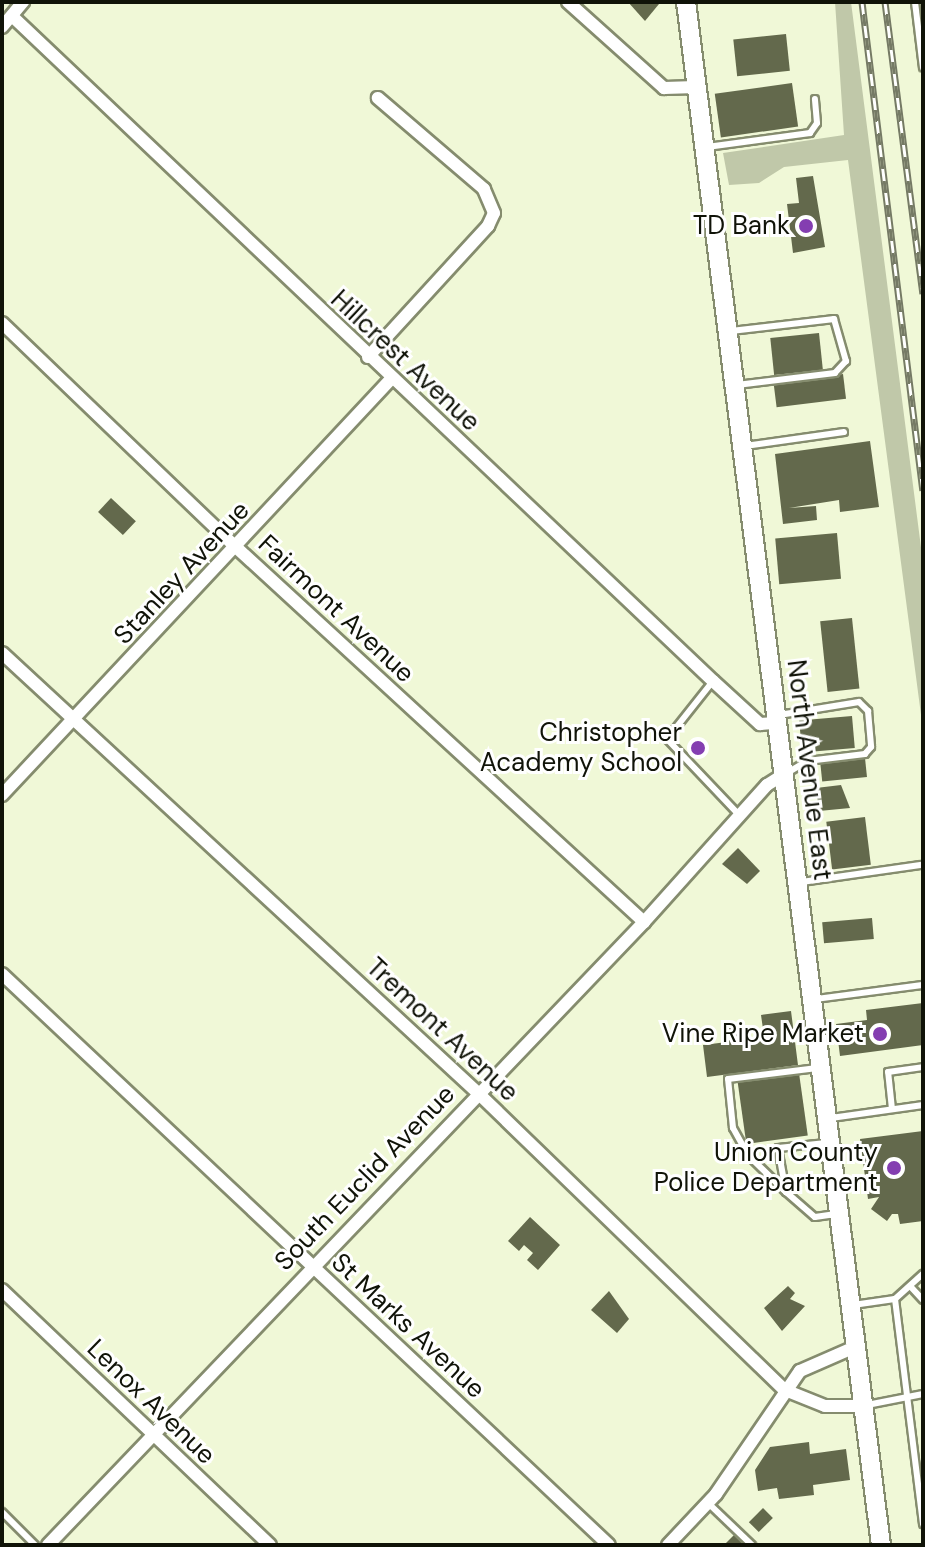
<!DOCTYPE html>
<html>
<head>
<meta charset="utf-8">
<style>
	body { margin:0 }
	#map { position:relative; width:925px; height:1547px; overflow:hidden; background:#f0f8d7; font-family:"DM Sans",sans-serif }
	div>[style] { position:absolute }
	[style*='--x'] { left:calc(var(--x)*1px); top:calc(var(--y)*1px); width:calc(var(--w)*1px); rotate:calc(var(--a)*1deg) }
	.green>* { inset:0; background:#c0c8a9 }
	.building>* { inset:0; background:#63694c; transform-origin:0 0 }
	.roads { filter:drop-shadow(2px 0 #858c6e) drop-shadow(-2px 0 #858c6e) drop-shadow(0 2px #858c6e) drop-shadow(0 -2px #858c6e) }
	.service>* { height:6px; margin:-3px; padding:0 3px; transform-origin:3px; border-radius:3px; background:#fff }
	.minor>* { height:12px; margin:-6px; padding:0 6px; transform-origin:6px; border-radius:6px; background:#fff }
	.secondary>* { height:18px; margin:-9px; padding:0 9px; transform-origin:9px; border-radius:9px; background:#fff }
	.rail>* { height:7px; margin-top:-3.5px; transform-origin:0; background:repeating-linear-gradient(90deg,#fff 0 12px,#757a65 0 24px); box-sizing:border-box; border-block:2px solid #757a65 }
	.dots>* { width:22px; height:22px; translate:-50% -50%; box-sizing:border-box; border:4px solid #fff; border-radius:50% }
	span { translate:-50% -50%; white-space:nowrap; text-align:center; line-height:1.15; -webkit-text-stroke:6px #fff; paint-order:stroke }
	.poi-label { font-size:26px; color:#101308 }
	.right { translate:-100% -50%; text-align:right }
	.street-label { font-size:26px; color:#101308 }
	.frame { position:absolute; inset:0; border:4px solid #101308; pointer-events:none }
</style>
</head>
<body>
<div id="map">
	<div class="green">
		<div style="clip-path:polygon(835px 2px,851px 2px,923px 563px,923px 730px,848px 160px,784px 167px,759px 183px,729px 185px,723px 153px,844px 135px)"></div>
	</div>
	<div class="building">
		<div style="clip-path:polygon(628px 2px,657px 2px,659px 4px,645px 21px)"></div>
		<div style="left:786px;top:34px;width:37px;height:53px;rotate:84deg"></div>
		<div style="left:792px;top:83px;width:44px;height:78px;rotate:82deg"></div>
		<div style="clip-path:polygon(813px 176px,825px 247px,793px 253px,787px 204px,799px 203px,796px 178px)"></div>
		<div style="left:819px;top:333px;width:37px;height:49px;rotate:84deg"></div>
		<div style="left:843px;top:374px;width:25px;height:70px;rotate:83deg"></div>
		<div style="clip-path:polygon(870px 441px,879px 507px,840px 512px,839px 500px,789px 508px,816px 506px,817px 520px,783px 524px,775px 454px)"></div>
		<div style="left:111px;top:498px;width:34px;height:19px;rotate:43deg"></div>
		<div style="left:837px;top:533px;width:46px;height:62px;rotate:85deg"></div>
		<div style="left:852px;top:618px;width:71px;height:32px;rotate:84deg"></div>
		<div style="left:852px;top:716px;width:32px;height:53px;rotate:85deg"></div>
		<div style="left:865px;top:758px;width:19px;height:45px;rotate:84deg"></div>
		<div style="clip-path:polygon(841px 785px,850px 808px,819px 811px,816px 788px)"></div>
		<div style="left:865px;top:817px;width:48px;height:39px;rotate:83deg"></div>
		<div style="clip-path:polygon(738px 848px,760px 871px,747px 884px,722px 864px)"></div>
		<div style="left:872px;top:918px;width:21px;height:50px;rotate:85deg"></div>
		<div style="clip-path:polygon(923px 1003px,923px 1045px,840px 1056px,836px 1024px,867px 1020px,866px 1010px)"></div>
		<div style="clip-path:polygon(791px 1011px,798px 1065px,707px 1077px,703px 1045px,727px 1042px,725px 1027px,744px 1025px,746px 1040px,757px 1039px,755px 1030px,763px 1029px,761px 1015px)"></div>
		<div style="left:799px;top:1073px;width:63px;height:62px;rotate:82deg"></div>
		<div style="clip-path:polygon(923px 1131px,923px 1221px,900px 1224px,898px 1214px,892px 1214px,887px 1221px,871px 1209px,879px 1197px,868px 1199px,860px 1139px)"></div>
		<div style="clip-path:polygon(530px 1217px,560px 1245px,538px 1270px,527px 1260px,533px 1253px,524px 1245px,519px 1251px,508px 1241px)"></div>
		<div style="clip-path:polygon(788px 1286px,795px 1293px,790px 1299px,805px 1306px,782px 1331px,764px 1308px)"></div>
		<div style="clip-path:polygon(609px 1291px,629px 1319px,617px 1333px,591px 1310px)"></div>
		<div style="clip-path:polygon(809px 1442px,810px 1454px,846px 1449px,850px 1480px,813px 1485px,814px 1495px,779px 1499px,777px 1488px,758px 1491px,755px 1470px,770px 1447px)"></div>
		<div style="left:763px;top:1508px;width:14px;height:20px;rotate:45deg"></div>
		<div style="clip-path:polygon(734px 1535px,744px 1545px,724px 1545px)"></div>
	</div>
	<div class="roads">
		<div class="service">
			<div style="--x:915;--y:2;--w:66;--a:83.1"></div>
			<div style="--x:707;--y:147;--w:104;--a:-7.7"></div>
			<div style="--x:810;--y:133;--w:12;--a:-55"></div>
			<div style="--x:817;--y:123;--w:24;--a:-95"></div>
			<div style="--x:731;--y:331;--w:104;--a:-6.6"></div>
			<div style="--x:834;--y:319;--w:44;--a:74.1"></div>
			<div style="--x:846;--y:361;--w:16;--a:133"></div>
			<div style="--x:835;--y:373;--w:99;--a:173"></div>
			<div style="--x:745;--y:446;--w:100;--a:-8"></div>
			<div style="--x:713;--y:681;--w:74;--a:128.4"></div>
			<div style="--x:667;--y:739;--w:105;--a:46.5"></div>
			<div style="--x:779;--y:715;--w:81;--a:-9.2"></div>
			<div style="--x:859;--y:702;--w:13;--a:45"></div>
			<div style="--x:868;--y:711;--w:36;--a:85"></div>
			<div style="--x:871;--y:747;--w:9;--a:131"></div>
			<div style="--x:865;--y:754;--w:58;--a:173.1"></div>
			<div style="--x:807;--y:761;--w:23;--a:149"></div>
			<div style="--x:801;--y:882;--w:121;--a:-8.1"></div>
			<div style="--x:816;--y:999;--w:108;--a:-7.5"></div>
			<div style="--x:892;--y:1109;--w:37;--a:-96"></div>
			<div style="--x:888;--y:1072;--w:35;--a:-8"></div>
			<div style="--x:831;--y:1118;--w:93;--a:-8"></div>
			<div style="--x:826;--y:1143;--w:48;--a:174.1"></div>
			<div style="--x:778;--y:1148;--w:45;--a:79.7"></div>
			<div style="--x:786;--y:1192;--w:38;--a:41"></div>
			<div style="--x:815;--y:1217;--w:21;--a:-8"></div>
			<div style="--x:786;--y:1192;--w:53;--a:-135.8"></div>
			<div style="--x:748;--y:1155;--w:31;--a:-119"></div>
			<div style="--x:733;--y:1128;--w:49;--a:-95.8"></div>
			<div style="--x:728;--y:1079;--w:90;--a:-7"></div>
			<div style="--x:910;--y:1286;--w:19;--a:47"></div>
			<div style="--x:895;--y:1299;--w:227;--a:82.9"></div>
			<div style="--x:853;--y:1305;--w:42;--a:-8.1"></div>
			<div style="--x:895;--y:1299;--w:38;--a:-42"></div>
			<div style="--x:867;--y:1405;--w:57;--a:-11.1"></div>
			<div style="--x:708;--y:1503;--w:61;--a:43.7"></div>
			<div style="--x:2;--y:1512;--w:47;--a:45"></div>
		</div>
		<div class="minor">
			<div style="--x:568;--y:2;--w:129;--a:41.9"></div>
			<div style="--x:664;--y:88;--w:32;--a:-2"></div>
			<div style="--x:12;--y:16;--w:966;--a:43.49"></div>
			<div style="--x:713;--y:681;--w:64;--a:42.5"></div>
			<div style="--x:760;--y:724;--w:16;--a:-4"></div>
			<div style="--x:2;--y:27;--w:33;--a:-50"></div>
			<div style="--x:2;--y:323;--w:325;--a:43.8"></div>
			<div style="--x:237;--y:548;--w:553;--a:42.58"></div>
			<div style="--x:368;--y:357;--w:178;--a:-47.5"></div>
			<div style="--x:488;--y:226;--w:14;--a:-65"></div>
			<div style="--x:494;--y:213;--w:26;--a:-113"></div>
			<div style="--x:484;--y:189;--w:140;--a:-139.4"></div>
			<div style="--x:2;--y:653;--w:648;--a:42.75"></div>
			<div style="--x:478;--y:1093;--w:427;--a:44.1"></div>
			<div style="--x:785;--y:1390;--w:43;--a:21.8"></div>
			<div style="--x:825;--y:1406;--w:39;--a:0"></div>
			<div style="--x:2;--y:795;--w:571;--a:-46.92"></div>
			<div style="--x:2;--y:974;--w:833;--a:43.25"></div>
			<div style="--x:2;--y:1290;--w:370;--a:43.6"></div>
			<div style="--x:48;--y:1545;--w:862;--a:-46.27"></div>
			<div style="--x:644;--y:922;--w:184;--a:-48.1"></div>
			<div style="--x:767;--y:785;--w:19;--a:-32"></div>
			<div style="--x:668;--y:1545;--w:70;--a:-46.7"></div>
			<div style="--x:716;--y:1494;--w:149;--a:-55.7"></div>
			<div style="--x:800;--y:1371;--w:60;--a:-23.6"></div>
		</div>
		<div class="secondary">
			<div style="--x:686;--y:2;--w:1555;--a:82.8"></div>
		</div>
	</div>
	<div class="rail">
		<div style="--x:862;--y:2;--w:492;--a:82.9"></div>
		<div style="--x:885;--y:2;--w:294;--a:82.6"></div>
	</div>
	<div class="dots">
		<div style="left:806px;top:226px;background:#843eb1"></div>
		<div style="left:698px;top:748px;background:#843eb1"></div>
		<div style="left:880px;top:1034px;background:#843eb1"></div>
		<div style="left:894px;top:1168px;background:#843eb1"></div>
	</div>
	<div class="poi-label">
		<span class="right" style="left:790px;top:226px">TD Bank</span>
		<span class="right" style="left:682px;top:748px">Christopher<br>Academy School</span>
		<span class="right" style="left:864px;top:1034px">Vine Ripe Market</span>
		<span class="right" style="left:878px;top:1168px">Union County<br>Police Department</span>
	</div>
	<div class="street-label">
		<span style="left:405px;top:361px;rotate:43deg">Hillcrest Avenue</span>
		<span style="left:182px;top:573px;rotate:-47deg">Stanley Avenue</span>
		<span style="left:336px;top:609px;rotate:43deg">Fairmont Avenue</span>
		<span style="left:809px;top:770px;rotate:83deg">North Avenue East</span>
		<span style="left:442px;top:1030px;rotate:43deg">Tremont Avenue</span>
		<span style="left:365px;top:1178px;rotate:-46deg">South Euclid Avenue</span>
		<span style="left:408px;top:1326px;rotate:43deg">St Marks Avenue</span>
		<span style="left:151px;top:1402px;rotate:44deg">Lenox Avenue</span>
	</div>
	<div class="frame"></div>
</div>
</body>
</html>
